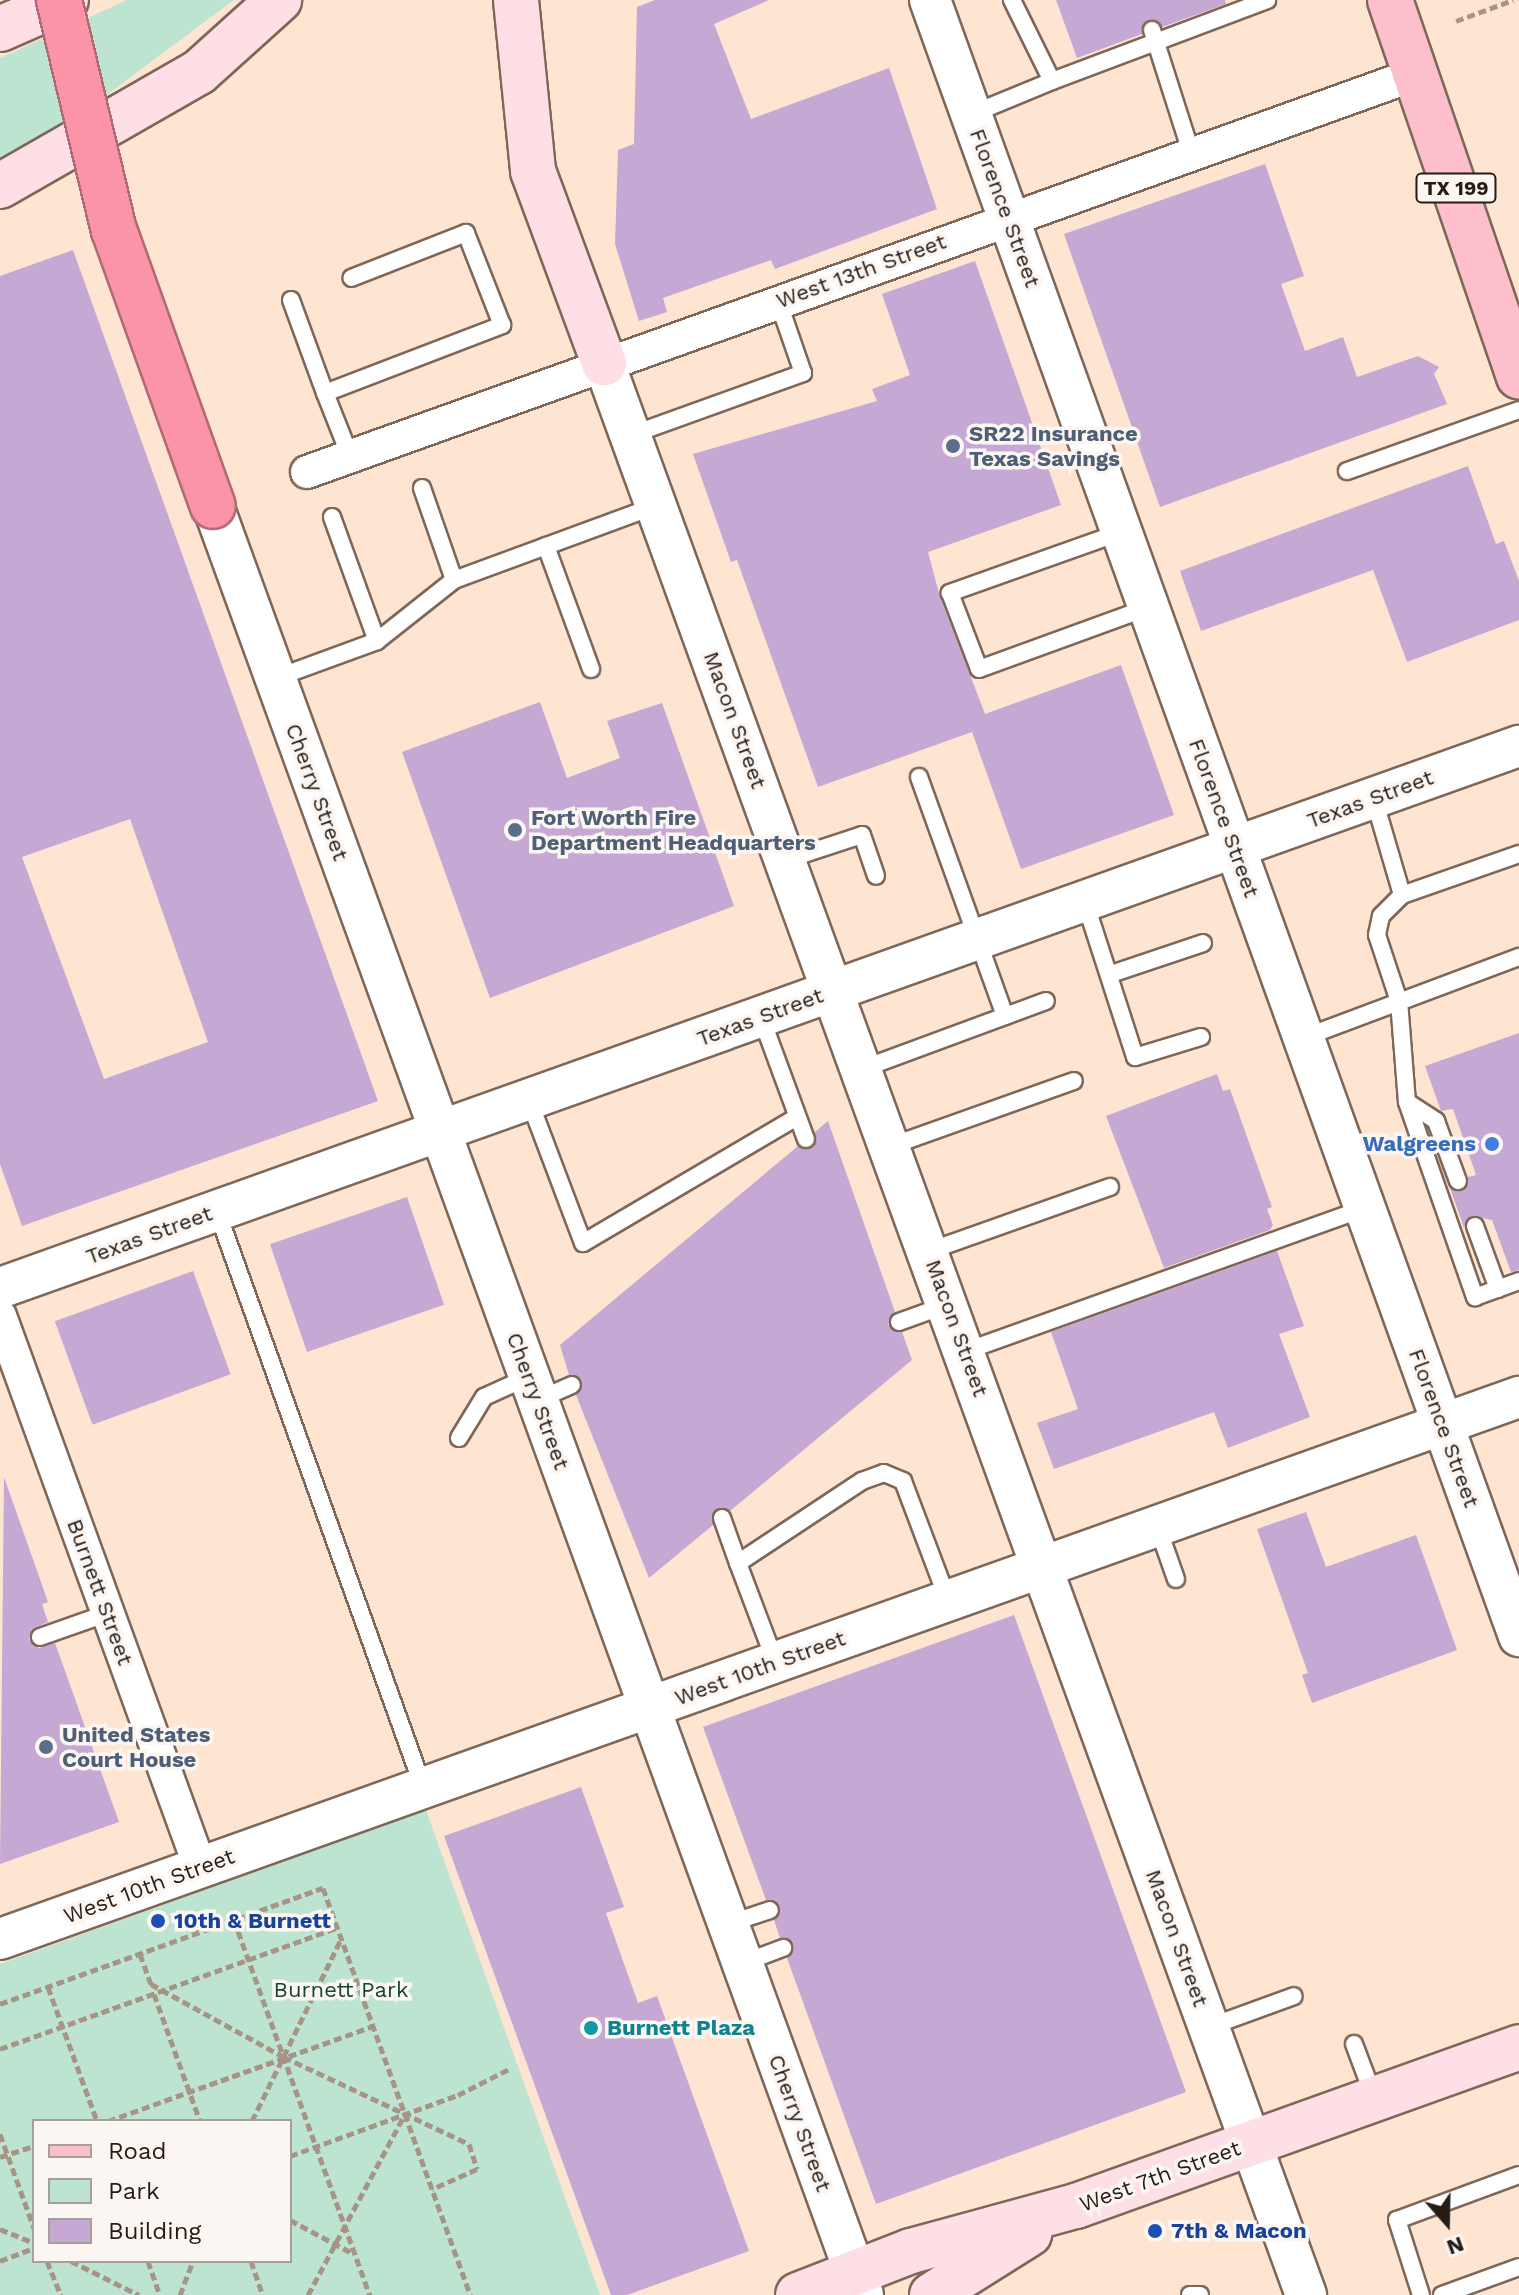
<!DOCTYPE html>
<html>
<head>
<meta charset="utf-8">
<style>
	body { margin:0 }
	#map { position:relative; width:1519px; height:2295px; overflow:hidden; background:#fee5d2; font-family:"Work Sans",sans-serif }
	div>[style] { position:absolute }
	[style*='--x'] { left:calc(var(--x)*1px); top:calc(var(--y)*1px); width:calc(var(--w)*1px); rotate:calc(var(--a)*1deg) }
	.green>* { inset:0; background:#bde4d1 }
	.building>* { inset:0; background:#c5a8d3; transform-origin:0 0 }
	.path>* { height:5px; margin-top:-2.5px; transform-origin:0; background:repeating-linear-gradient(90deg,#a69486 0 8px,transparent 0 12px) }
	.roads { filter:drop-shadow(2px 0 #7e6758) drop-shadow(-2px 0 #7e6758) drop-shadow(0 2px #7e6758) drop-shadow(0 -2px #7e6758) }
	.service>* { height:16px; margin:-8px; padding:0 8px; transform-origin:8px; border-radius:8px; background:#fff }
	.minor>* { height:32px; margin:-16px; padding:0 16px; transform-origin:16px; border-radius:16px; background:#fff }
	.tertiary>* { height:40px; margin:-20px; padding:0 20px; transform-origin:20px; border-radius:20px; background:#fff }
	.secondary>* { height:44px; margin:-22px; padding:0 22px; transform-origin:22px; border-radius:22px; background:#fedfe5 }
	.primary>* { height:44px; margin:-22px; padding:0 22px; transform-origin:22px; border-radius:22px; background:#fdbfcb }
	.bridges { filter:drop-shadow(2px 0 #b06a75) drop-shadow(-2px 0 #b06a75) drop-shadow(0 2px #b06a75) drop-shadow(0 -2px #b06a75) }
	.motorway-bridge>* { height:44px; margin:-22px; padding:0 22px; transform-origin:22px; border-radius:22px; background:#fb94a9 }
	.dots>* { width:22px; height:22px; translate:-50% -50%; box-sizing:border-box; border:4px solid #fcf6f3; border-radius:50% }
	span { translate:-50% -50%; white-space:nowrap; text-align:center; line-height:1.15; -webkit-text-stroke:7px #fcf6f3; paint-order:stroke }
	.shield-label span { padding:2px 6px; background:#fcf6f3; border:2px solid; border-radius:6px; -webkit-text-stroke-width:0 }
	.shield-label { font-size:20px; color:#251c15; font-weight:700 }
	.street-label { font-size:22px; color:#251c15 }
	.service-label { font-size:22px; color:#4e5e75; font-weight:700 }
	.left { translate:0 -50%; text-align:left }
	.shop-label { font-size:22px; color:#366cbe; font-weight:700 }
	.right { translate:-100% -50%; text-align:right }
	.transit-label { font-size:22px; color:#164399; font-weight:700 }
	.park-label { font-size:22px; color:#164332 }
	.culture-label { font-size:22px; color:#0d838f; font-weight:700 }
	.legend { position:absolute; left:32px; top:2119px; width:260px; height:144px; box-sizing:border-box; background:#fcf6f3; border:2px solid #a69f9a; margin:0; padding:10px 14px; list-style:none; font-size:24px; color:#251c15 }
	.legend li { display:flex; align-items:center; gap:16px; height:40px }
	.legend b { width:40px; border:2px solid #a69f9a }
	.north { position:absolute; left:1407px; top:2183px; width:80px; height:80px; -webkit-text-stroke:6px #fcf6f3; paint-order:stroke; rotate:160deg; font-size:22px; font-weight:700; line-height:32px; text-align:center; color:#251c15 }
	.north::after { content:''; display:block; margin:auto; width:28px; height:36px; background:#251c15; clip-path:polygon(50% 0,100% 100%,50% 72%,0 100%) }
</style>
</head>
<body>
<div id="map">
	<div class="green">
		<div style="clip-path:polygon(127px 0,234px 0,57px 132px,0 161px,0 58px)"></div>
		<div style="clip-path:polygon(evenodd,426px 1810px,600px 2295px,0 2295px,0 1964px,426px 1810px,290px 2121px,290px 2261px,34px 2261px,34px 2121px,290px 2121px)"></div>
	</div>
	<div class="building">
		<div style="clip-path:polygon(655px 0,769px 0,714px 24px,751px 119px,889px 68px,937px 209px,775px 269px,771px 260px,663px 298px,667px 312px,639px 321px,615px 244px,618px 150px,634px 144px,637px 7px)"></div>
		<div style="clip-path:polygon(1056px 0,1225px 0,1226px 4px,1162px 27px,1148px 20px,1142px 34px,1077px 58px)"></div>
		<div style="clip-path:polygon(1265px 164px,1304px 276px,1281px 284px,1305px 351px,1343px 337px,1357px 377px,1418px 356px,1439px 367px,1434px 374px,1447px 404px,1160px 507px,1064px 234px)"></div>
		<div style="clip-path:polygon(evenodd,73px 250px,378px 1101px,22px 1226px,0 1164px,0 276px,73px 250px,130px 819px,208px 1042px,104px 1079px,22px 857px,130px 819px)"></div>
		<div style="clip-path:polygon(975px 261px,1061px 505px,928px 552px,940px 597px,985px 714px,1121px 665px,1174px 815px,1021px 869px,972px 732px,818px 787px,737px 560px,731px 562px,693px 454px,877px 401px,872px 389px,910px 375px,882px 294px)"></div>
		<div style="clip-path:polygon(1468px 466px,1496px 544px,1504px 541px,1519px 581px,1519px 620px,1407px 662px,1373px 570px,1201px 631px,1180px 571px)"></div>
		<div style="clip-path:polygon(540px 702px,567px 778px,620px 758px,607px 721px,662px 703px,734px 906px,490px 998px,402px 752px)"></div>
		<div style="clip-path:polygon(1519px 1033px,1519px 1270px,1511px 1272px,1492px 1220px,1472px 1216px,1464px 1228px,1450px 1188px,1462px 1191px,1468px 1177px,1476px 1175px,1453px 1109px,1441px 1111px,1425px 1066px)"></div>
		<div style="clip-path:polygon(1217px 1074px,1223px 1091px,1230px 1089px,1272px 1207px,1267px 1209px,1273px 1225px,1270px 1230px,1164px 1268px,1106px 1116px)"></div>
		<div style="clip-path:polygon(828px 1121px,895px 1312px,888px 1325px,902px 1332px,912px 1360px,730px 1511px,714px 1510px,713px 1525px,649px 1578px,576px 1395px,582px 1381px,569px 1375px,560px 1345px,798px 1146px,814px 1147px,815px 1132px)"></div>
		<div style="left:407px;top:1197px;width:114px;height:145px;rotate:71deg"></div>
		<div style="clip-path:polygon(1277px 1251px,1304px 1326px,1279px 1334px,1310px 1417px,1228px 1448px,1214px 1412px,1054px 1469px,1037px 1423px,1078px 1409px,1051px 1332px)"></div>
		<div style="left:193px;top:1271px;width:110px;height:147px;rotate:70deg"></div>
		<div style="clip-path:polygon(4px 1477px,48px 1602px,42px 1604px,48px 1622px,32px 1629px,29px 1640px,39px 1648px,55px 1643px,119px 1822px,0 1864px)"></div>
		<div style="clip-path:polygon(1306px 1512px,1326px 1567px,1416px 1535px,1457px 1650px,1312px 1703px,1302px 1675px,1308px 1673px,1257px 1529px)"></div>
		<div style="clip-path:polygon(1014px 1615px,1186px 2092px,876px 2204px,787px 1958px,793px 1945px,780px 1938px,774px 1920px,780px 1906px,766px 1900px,703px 1727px)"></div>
		<div style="clip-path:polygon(581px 1787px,624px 1907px,606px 1913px,638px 2003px,657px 1996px,749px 2251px,627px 2295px,611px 2295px,444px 1836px)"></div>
	</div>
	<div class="path">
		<div style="--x:1456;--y:21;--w:61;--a:-20.2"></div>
		<div style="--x:234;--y:1920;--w:399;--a:70.1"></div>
		<div style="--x:140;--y:1954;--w:33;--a:70"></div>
		<div style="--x:151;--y:1984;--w:152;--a:28.8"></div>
		<div style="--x:284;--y:2057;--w:204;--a:25.2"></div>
		<div style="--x:469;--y:2144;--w:26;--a:72"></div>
		<div style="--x:477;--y:2169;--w:49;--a:156"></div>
		<div style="--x:48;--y:1987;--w:143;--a:69.9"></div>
		<div style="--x:154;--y:1994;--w:135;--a:70.1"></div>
		<div style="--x:0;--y:2004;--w:343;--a:-19.8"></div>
		<div style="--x:323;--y:1888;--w:433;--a:70.1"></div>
		<div style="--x:0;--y:2049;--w:358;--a:-19.8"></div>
		<div style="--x:108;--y:2121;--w:282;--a:-19.7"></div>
		<div style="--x:252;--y:2121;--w:203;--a:-63.9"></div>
		<div style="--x:0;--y:2134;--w:100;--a:70.1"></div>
		<div style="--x:290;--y:2156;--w:179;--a:-20"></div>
		<div style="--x:458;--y:2095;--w:57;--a:-27"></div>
		<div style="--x:0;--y:2157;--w:36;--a:-18"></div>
		<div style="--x:290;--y:2220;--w:72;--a:28"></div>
		<div style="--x:0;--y:2229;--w:37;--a:22"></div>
		<div style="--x:0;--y:2261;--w:36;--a:-21"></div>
		<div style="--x:47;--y:2261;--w:37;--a:68"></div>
		<div style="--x:71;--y:2261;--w:76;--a:26.6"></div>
		<div style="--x:148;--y:2261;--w:36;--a:71"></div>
		<div style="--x:251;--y:2261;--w:36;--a:71"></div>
		<div style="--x:180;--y:2295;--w:36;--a:-69"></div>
		<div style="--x:308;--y:2295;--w:203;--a:-61.8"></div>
	</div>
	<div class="roads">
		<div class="service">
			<div style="--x:1012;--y:0;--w:90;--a:63.7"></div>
			<div style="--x:1052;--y:81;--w:230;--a:-20.6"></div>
			<div style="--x:1152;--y:30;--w:131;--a:72.3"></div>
			<div style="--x:972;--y:114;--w:87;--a:-22.4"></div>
			<div style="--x:291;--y:300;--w:99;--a:69.9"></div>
			<div style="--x:631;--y:435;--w:183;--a:-19.8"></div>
			<div style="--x:803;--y:373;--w:76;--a:-109.1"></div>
			<div style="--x:350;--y:456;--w:68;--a:-111.6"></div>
			<div style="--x:325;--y:393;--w:190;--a:-21"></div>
			<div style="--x:502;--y:325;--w:99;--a:-111.4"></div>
			<div style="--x:466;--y:233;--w:123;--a:158.6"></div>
			<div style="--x:1347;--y:471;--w:182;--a:-19.5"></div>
			<div style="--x:422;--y:488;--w:97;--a:70.8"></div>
			<div style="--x:332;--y:517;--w:132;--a:70.1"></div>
			<div style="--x:1121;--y:532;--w:182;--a:160.4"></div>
			<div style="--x:950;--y:593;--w:81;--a:69.1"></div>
			<div style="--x:979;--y:669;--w:179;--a:-20"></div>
			<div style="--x:546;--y:546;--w:131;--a:69.9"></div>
			<div style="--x:276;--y:678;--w:108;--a:-20.1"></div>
			<div style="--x:377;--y:641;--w:98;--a:-38.4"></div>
			<div style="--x:454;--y:580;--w:214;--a:-20.2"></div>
			<div style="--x:919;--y:777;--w:254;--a:70.2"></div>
			<div style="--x:1374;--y:799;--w:100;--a:73.7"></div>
			<div style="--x:1402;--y:895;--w:30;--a:135"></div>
			<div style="--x:1381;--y:916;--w:19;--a:102"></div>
			<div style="--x:1377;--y:935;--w:70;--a:71.6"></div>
			<div style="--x:1399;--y:1001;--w:101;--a:85.5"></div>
			<div style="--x:1407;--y:1102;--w:207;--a:70.8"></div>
			<div style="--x:1475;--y:1297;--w:47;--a:-20"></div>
			<div style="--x:786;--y:860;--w:80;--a:-18.2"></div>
			<div style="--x:862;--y:835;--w:43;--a:71.1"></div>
			<div style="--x:1402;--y:895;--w:124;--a:-19.3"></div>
			<div style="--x:1085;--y:902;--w:163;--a:72.1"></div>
			<div style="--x:1135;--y:1057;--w:69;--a:-16.9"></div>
			<div style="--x:1111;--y:974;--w:97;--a:-18.6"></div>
			<div style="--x:761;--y:1017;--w:130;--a:69.8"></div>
			<div style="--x:1303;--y:1038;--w:231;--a:-20.6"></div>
			<div style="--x:862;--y:1069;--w:196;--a:-20.3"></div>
			<div style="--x:529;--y:1100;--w:153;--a:69.3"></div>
			<div style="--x:583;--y:1243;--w:248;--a:-30.5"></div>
			<div style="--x:1407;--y:1102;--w:35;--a:33"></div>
			<div style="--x:1436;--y:1121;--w:64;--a:69.9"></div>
			<div style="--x:891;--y:1146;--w:194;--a:-19.6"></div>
			<div style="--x:217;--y:1211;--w:612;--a:70.32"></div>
			<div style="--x:1475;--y:1226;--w:67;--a:69.9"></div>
			<div style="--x:929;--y:1251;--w:192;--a:-19.5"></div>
			<div style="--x:899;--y:1322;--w:50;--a:-19.9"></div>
			<div style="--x:966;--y:1351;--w:424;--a:-19.7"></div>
			<div style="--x:538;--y:1400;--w:37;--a:-24"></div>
			<div style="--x:459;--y:1438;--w:48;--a:-58.6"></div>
			<div style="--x:484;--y:1397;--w:48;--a:-24.4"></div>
			<div style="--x:722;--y:1518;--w:48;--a:70.4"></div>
			<div style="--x:1158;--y:1528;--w:54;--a:70.6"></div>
			<div style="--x:40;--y:1637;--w:72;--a:-19.4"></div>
			<div style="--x:775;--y:1661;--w:105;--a:-110.7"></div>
			<div style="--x:738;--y:1563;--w:149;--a:-33.5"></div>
			<div style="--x:862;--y:1481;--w:23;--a:-20"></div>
			<div style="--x:884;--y:1473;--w:21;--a:23"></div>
			<div style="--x:903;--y:1481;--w:127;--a:69.3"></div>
			<div style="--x:728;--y:1924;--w:44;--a:-18.4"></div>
			<div style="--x:743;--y:1963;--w:43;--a:-20.6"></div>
			<div style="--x:1209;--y:2027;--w:90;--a:-20"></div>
			<div style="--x:1354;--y:2044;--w:57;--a:69.3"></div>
			<div style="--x:1190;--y:2295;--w:10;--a:0"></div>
			<div style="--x:1421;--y:2295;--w:79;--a:-107.7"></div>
			<div style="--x:1397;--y:2220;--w:130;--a:-20.2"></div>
			<div style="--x:1442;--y:2295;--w:82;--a:-20"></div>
		</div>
		<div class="minor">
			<div style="--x:307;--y:472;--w:1178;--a:-19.74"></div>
			<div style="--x:0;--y:1316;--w:586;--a:70.05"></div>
		</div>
		<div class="tertiary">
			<div style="--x:930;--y:0;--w:1739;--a:70.2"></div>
			<div style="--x:604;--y:363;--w:2056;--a:70.03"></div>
			<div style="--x:213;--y:506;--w:1903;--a:70.03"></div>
			<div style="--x:0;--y:1288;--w:1613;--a:-19.64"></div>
			<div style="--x:0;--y:1939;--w:1613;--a:-19.64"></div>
		</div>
		<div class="secondary">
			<div style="--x:516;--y:0;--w:172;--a:84.3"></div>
			<div style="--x:533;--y:171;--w:205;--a:69.7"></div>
			<div style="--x:0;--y:29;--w:72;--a:-23.7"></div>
			<div style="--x:0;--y:186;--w:229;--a:-29.8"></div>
			<div style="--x:199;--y:72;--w:108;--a:-42"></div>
			<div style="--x:798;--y:2295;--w:121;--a:-21.3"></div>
			<div style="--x:911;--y:2251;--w:171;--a:-15.3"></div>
			<div style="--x:1076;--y:2206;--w:471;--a:-19.7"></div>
			<div style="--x:932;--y:2295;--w:115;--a:-32.2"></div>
		</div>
		<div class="primary">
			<div style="--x:1390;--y:0;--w:398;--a:71.1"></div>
		</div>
	</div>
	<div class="bridges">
		<div class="motorway-bridge">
			<div style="--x:59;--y:0;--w:236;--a:76.6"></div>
			<div style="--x:114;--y:230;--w:293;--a:70.3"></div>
		</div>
	</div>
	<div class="dots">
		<div style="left:953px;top:446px;background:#5c6f8a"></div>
		<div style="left:515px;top:830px;background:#5c6f8a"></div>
		<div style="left:1492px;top:1144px;background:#3f7fe0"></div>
		<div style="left:46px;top:1747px;background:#5c6f8a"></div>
		<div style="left:158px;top:1921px;background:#1a4fb4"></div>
		<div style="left:591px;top:2028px;background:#0f9aa8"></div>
		<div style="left:1155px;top:2231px;background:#1a4fb4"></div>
	</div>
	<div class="shield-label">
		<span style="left:1456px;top:188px">TX 199</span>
	</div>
	<div class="street-label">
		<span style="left:1005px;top:208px;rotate:70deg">Florence Street</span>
		<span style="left:861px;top:271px;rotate:-20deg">West 13th Street</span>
		<span style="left:735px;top:720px;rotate:70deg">Macon Street</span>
		<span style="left:317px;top:792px;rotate:70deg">Cherry Street</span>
		<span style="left:1370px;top:799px;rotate:-20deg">Texas Street</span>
		<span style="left:1224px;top:818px;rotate:70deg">Florence Street</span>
		<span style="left:760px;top:1017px;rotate:-20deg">Texas Street</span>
		<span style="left:149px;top:1235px;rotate:-20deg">Texas Street</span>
		<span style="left:957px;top:1328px;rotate:70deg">Macon Street</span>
		<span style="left:538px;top:1401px;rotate:70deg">Cherry Street</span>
		<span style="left:1444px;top:1428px;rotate:70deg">Florence Street</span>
		<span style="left:100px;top:1592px;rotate:70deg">Burnett Street</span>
		<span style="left:760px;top:1668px;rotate:-20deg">West 10th Street</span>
		<span style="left:149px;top:1886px;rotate:-20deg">West 10th Street</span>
		<span style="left:1177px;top:1938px;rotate:70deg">Macon Street</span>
		<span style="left:800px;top:2123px;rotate:70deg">Cherry Street</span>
		<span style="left:1160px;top:2176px;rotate:-20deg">West 7th Street</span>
	</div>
	<div class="service-label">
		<span class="left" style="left:969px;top:446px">SR22 Insurance<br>Texas Savings</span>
		<span class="left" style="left:531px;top:830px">Fort Worth Fire<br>Department Headquarters</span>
		<span class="left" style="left:62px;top:1747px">United States<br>Court House</span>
	</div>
	<div class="shop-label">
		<span class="right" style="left:1476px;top:1144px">Walgreens</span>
	</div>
	<div class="transit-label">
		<span class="left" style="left:174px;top:1921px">10th &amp; Burnett</span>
		<span class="left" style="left:1171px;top:2231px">7th &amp; Macon</span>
	</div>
	<div class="park-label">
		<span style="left:341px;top:1990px">Burnett Park</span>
	</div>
	<div class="culture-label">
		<span class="left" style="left:607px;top:2028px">Burnett Plaza</span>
	</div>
	<ul class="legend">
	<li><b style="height:10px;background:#fdbfcb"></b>Road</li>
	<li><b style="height:22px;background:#bde4d1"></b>Park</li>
	<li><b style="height:22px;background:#c5a8d3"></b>Building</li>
	</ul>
	<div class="north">N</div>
</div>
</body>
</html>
